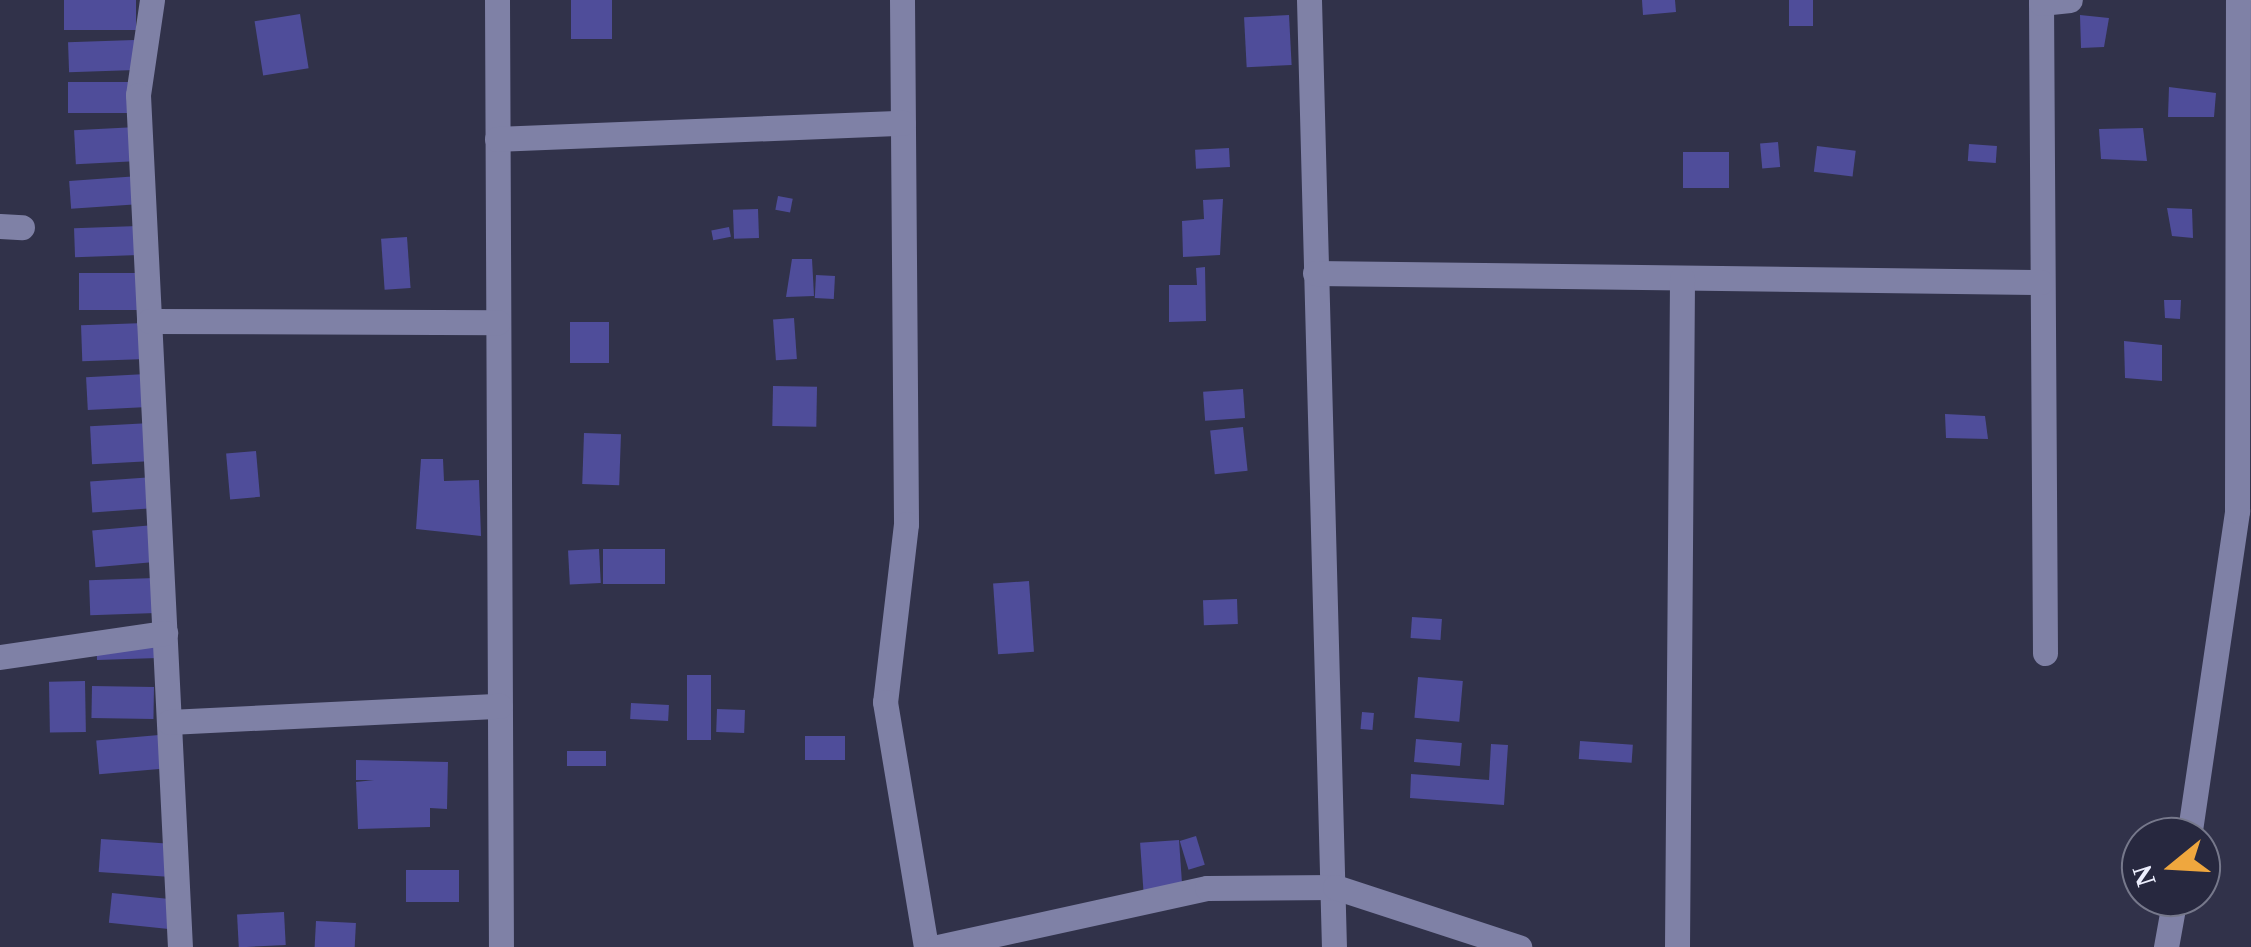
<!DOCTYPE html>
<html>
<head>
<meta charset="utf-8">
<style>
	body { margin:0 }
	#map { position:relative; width:2251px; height:947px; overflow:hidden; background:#31324a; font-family:Georgia,serif }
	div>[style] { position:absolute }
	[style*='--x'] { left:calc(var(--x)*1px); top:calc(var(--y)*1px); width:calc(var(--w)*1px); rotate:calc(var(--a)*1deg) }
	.building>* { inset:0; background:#4f4d9a; transform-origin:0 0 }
	.minor>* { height:25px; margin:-12.5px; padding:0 12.5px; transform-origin:12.5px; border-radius:12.5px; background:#7f81a6 }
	span { translate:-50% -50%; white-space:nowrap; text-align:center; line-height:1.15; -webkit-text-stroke:8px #27283f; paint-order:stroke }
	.north { position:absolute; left:2121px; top:817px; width:100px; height:100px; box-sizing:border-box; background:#27283f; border:2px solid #76788b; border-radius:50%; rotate:252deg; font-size:28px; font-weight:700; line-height:40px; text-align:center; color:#edeffe }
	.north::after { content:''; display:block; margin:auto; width:35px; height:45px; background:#efa73e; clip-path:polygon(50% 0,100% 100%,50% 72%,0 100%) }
</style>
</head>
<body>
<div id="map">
	<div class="building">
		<div style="left:64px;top:0;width:72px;height:30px"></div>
		<div style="left:571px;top:0;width:41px;height:39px"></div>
		<div style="clip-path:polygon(1642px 0,1675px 0,1676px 12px,1643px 15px)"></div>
		<div style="left:1789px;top:0;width:24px;height:26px"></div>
		<div style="left:300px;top:14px;width:55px;height:46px;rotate:81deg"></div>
		<div style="left:1289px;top:15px;width:50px;height:45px;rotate:87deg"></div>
		<div style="clip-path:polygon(2080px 15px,2109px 18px,2104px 47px,2081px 48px)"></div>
		<div style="left:134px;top:40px;width:30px;height:66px;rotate:88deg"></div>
		<div style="left:136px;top:82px;width:31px;height:68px;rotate:90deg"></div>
		<div style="clip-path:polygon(2169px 87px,2216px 93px,2214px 117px,2168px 117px)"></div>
		<div style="left:137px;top:127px;width:34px;height:63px;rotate:87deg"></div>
		<div style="clip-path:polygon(2143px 128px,2147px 161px,2101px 159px,2099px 129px)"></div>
		<div style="left:1778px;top:142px;width:25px;height:18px;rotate:85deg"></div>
		<div style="left:1969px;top:144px;width:28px;height:17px;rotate:4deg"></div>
		<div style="left:1817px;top:146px;width:39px;height:26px;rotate:7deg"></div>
		<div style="left:1229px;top:148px;width:19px;height:34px;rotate:87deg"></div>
		<div style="left:1683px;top:152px;width:46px;height:36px"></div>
		<div style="left:139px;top:176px;width:28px;height:70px;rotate:86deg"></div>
		<div style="left:778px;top:196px;width:15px;height:14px;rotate:11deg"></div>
		<div style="clip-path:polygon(1223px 199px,1220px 255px,1183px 257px,1182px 221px,1204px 219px,1203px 200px)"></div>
		<div style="clip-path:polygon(2167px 208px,2192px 209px,2193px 238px,2172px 236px)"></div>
		<div style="left:758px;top:209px;width:29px;height:25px;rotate:88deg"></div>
		<div style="left:138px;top:226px;width:29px;height:64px;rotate:88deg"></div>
		<div style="left:729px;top:227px;width:10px;height:18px;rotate:79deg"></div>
		<div style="left:407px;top:237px;width:51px;height:26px;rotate:86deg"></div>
		<div style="clip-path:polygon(792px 259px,812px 259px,814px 296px,786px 297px)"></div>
		<div style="clip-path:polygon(1205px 267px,1206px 321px,1169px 322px,1169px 285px,1197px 285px,1196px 268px)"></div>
		<div style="left:79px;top:273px;width:61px;height:37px"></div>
		<div style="left:816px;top:275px;width:19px;height:23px;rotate:3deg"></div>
		<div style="clip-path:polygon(2164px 300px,2181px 300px,2180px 319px,2165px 318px)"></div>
		<div style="left:794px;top:318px;width:41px;height:21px;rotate:86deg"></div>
		<div style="left:570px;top:322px;width:39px;height:41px"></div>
		<div style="left:145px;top:323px;width:36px;height:64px;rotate:88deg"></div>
		<div style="clip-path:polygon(2124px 341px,2162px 345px,2162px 381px,2125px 378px)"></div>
		<div style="left:146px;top:374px;width:33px;height:60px;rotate:87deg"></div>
		<div style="left:773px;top:386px;width:44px;height:40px;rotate:1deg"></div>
		<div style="left:1243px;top:389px;width:29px;height:40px;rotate:86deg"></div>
		<div style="clip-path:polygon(1945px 414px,1985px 416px,1988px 439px,1946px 438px)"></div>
		<div style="left:151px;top:423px;width:38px;height:61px;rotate:87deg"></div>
		<div style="left:1243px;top:427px;width:44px;height:33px;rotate:84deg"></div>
		<div style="left:584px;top:433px;width:37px;height:51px;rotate:2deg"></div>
		<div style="left:256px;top:451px;width:46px;height:30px;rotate:85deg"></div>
		<div style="clip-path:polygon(421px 459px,443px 459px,444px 481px,479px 480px,481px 536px,416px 529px)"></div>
		<div style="left:154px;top:477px;width:31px;height:64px;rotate:86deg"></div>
		<div style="left:154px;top:525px;width:37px;height:62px;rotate:85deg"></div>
		<div style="left:599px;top:549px;width:34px;height:31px;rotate:87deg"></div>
		<div style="left:603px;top:549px;width:62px;height:35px"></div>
		<div style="left:155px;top:578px;width:35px;height:66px;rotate:88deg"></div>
		<div style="left:1029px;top:581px;width:71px;height:36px;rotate:86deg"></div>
		<div style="left:1237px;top:599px;width:25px;height:34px;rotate:88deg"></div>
		<div style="left:1412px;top:617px;width:30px;height:21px;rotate:4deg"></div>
		<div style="left:157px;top:630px;width:28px;height:61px;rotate:88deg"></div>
		<div style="left:687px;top:675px;width:24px;height:65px"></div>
		<div style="left:1418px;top:677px;width:45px;height:41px;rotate:5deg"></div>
		<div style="left:85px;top:681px;width:51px;height:36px;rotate:89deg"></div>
		<div style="left:92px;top:686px;width:62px;height:32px;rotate:1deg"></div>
		<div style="left:631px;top:703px;width:38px;height:16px;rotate:3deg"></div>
		<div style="left:717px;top:709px;width:28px;height:23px;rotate:2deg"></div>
		<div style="left:1362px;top:712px;width:12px;height:17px;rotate:5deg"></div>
		<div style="left:159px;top:735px;width:34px;height:63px;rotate:85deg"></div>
		<div style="left:805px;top:736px;width:40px;height:24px"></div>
		<div style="left:1416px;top:739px;width:46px;height:23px;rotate:5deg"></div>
		<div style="left:1580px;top:741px;width:53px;height:18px;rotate:4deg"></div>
		<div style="clip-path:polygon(1491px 744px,1508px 745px,1504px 805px,1410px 798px,1411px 774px,1489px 780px)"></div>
		<div style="left:567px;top:751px;width:39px;height:15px"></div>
		<div style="clip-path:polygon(356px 760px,448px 762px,447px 809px,430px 808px,430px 827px,358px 829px,356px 782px,374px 780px,356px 780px)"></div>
		<div style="left:1196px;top:836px;width:30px;height:17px;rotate:73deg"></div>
		<div style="left:101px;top:839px;width:69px;height:33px;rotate:4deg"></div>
		<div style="left:1179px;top:840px;width:49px;height:39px;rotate:86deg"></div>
		<div style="left:406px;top:870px;width:53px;height:32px"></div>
		<div style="left:112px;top:893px;width:60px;height:30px;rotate:6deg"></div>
		<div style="left:284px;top:912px;width:33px;height:47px;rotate:87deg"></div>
		<div style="left:316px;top:921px;width:40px;height:26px;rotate:3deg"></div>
	</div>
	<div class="minor">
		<div style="--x:152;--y:0;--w:96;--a:98.4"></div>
		<div style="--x:138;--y:95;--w:853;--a:87.18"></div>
		<div style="--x:497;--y:0;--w:947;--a:89.76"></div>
		<div style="--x:902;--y:0;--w:524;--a:89.56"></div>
		<div style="--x:906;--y:524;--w:179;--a:96.7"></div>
		<div style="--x:885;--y:702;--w:248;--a:80.5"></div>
		<div style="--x:1309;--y:0;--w:947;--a:88.49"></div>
		<div style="--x:2041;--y:0;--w:653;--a:89.65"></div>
		<div style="--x:2041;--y:3;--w:29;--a:-6"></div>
		<div style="--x:497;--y:139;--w:406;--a:-2.3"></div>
		<div style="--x:0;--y:226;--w:22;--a:3"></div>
		<div style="--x:1315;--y:273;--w:726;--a:0.71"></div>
		<div style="--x:149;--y:321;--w:349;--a:0.2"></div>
		<div style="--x:0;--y:657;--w:167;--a:-8.3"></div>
		<div style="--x:169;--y:722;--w:331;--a:-2.8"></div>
		<div style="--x:2189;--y:837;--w:330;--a:-81.6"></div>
		<div style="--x:2237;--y:511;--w:511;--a:-89.89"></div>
		<div style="--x:938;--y:947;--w:275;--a:-12.4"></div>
		<div style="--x:1207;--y:888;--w:128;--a:-0.4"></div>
		<div style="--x:1335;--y:887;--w:194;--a:18.1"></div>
		<div style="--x:1677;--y:947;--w:669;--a:-89.57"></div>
		<div style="--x:2166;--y:947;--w:51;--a:-79.8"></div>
	</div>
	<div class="north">N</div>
</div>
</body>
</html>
